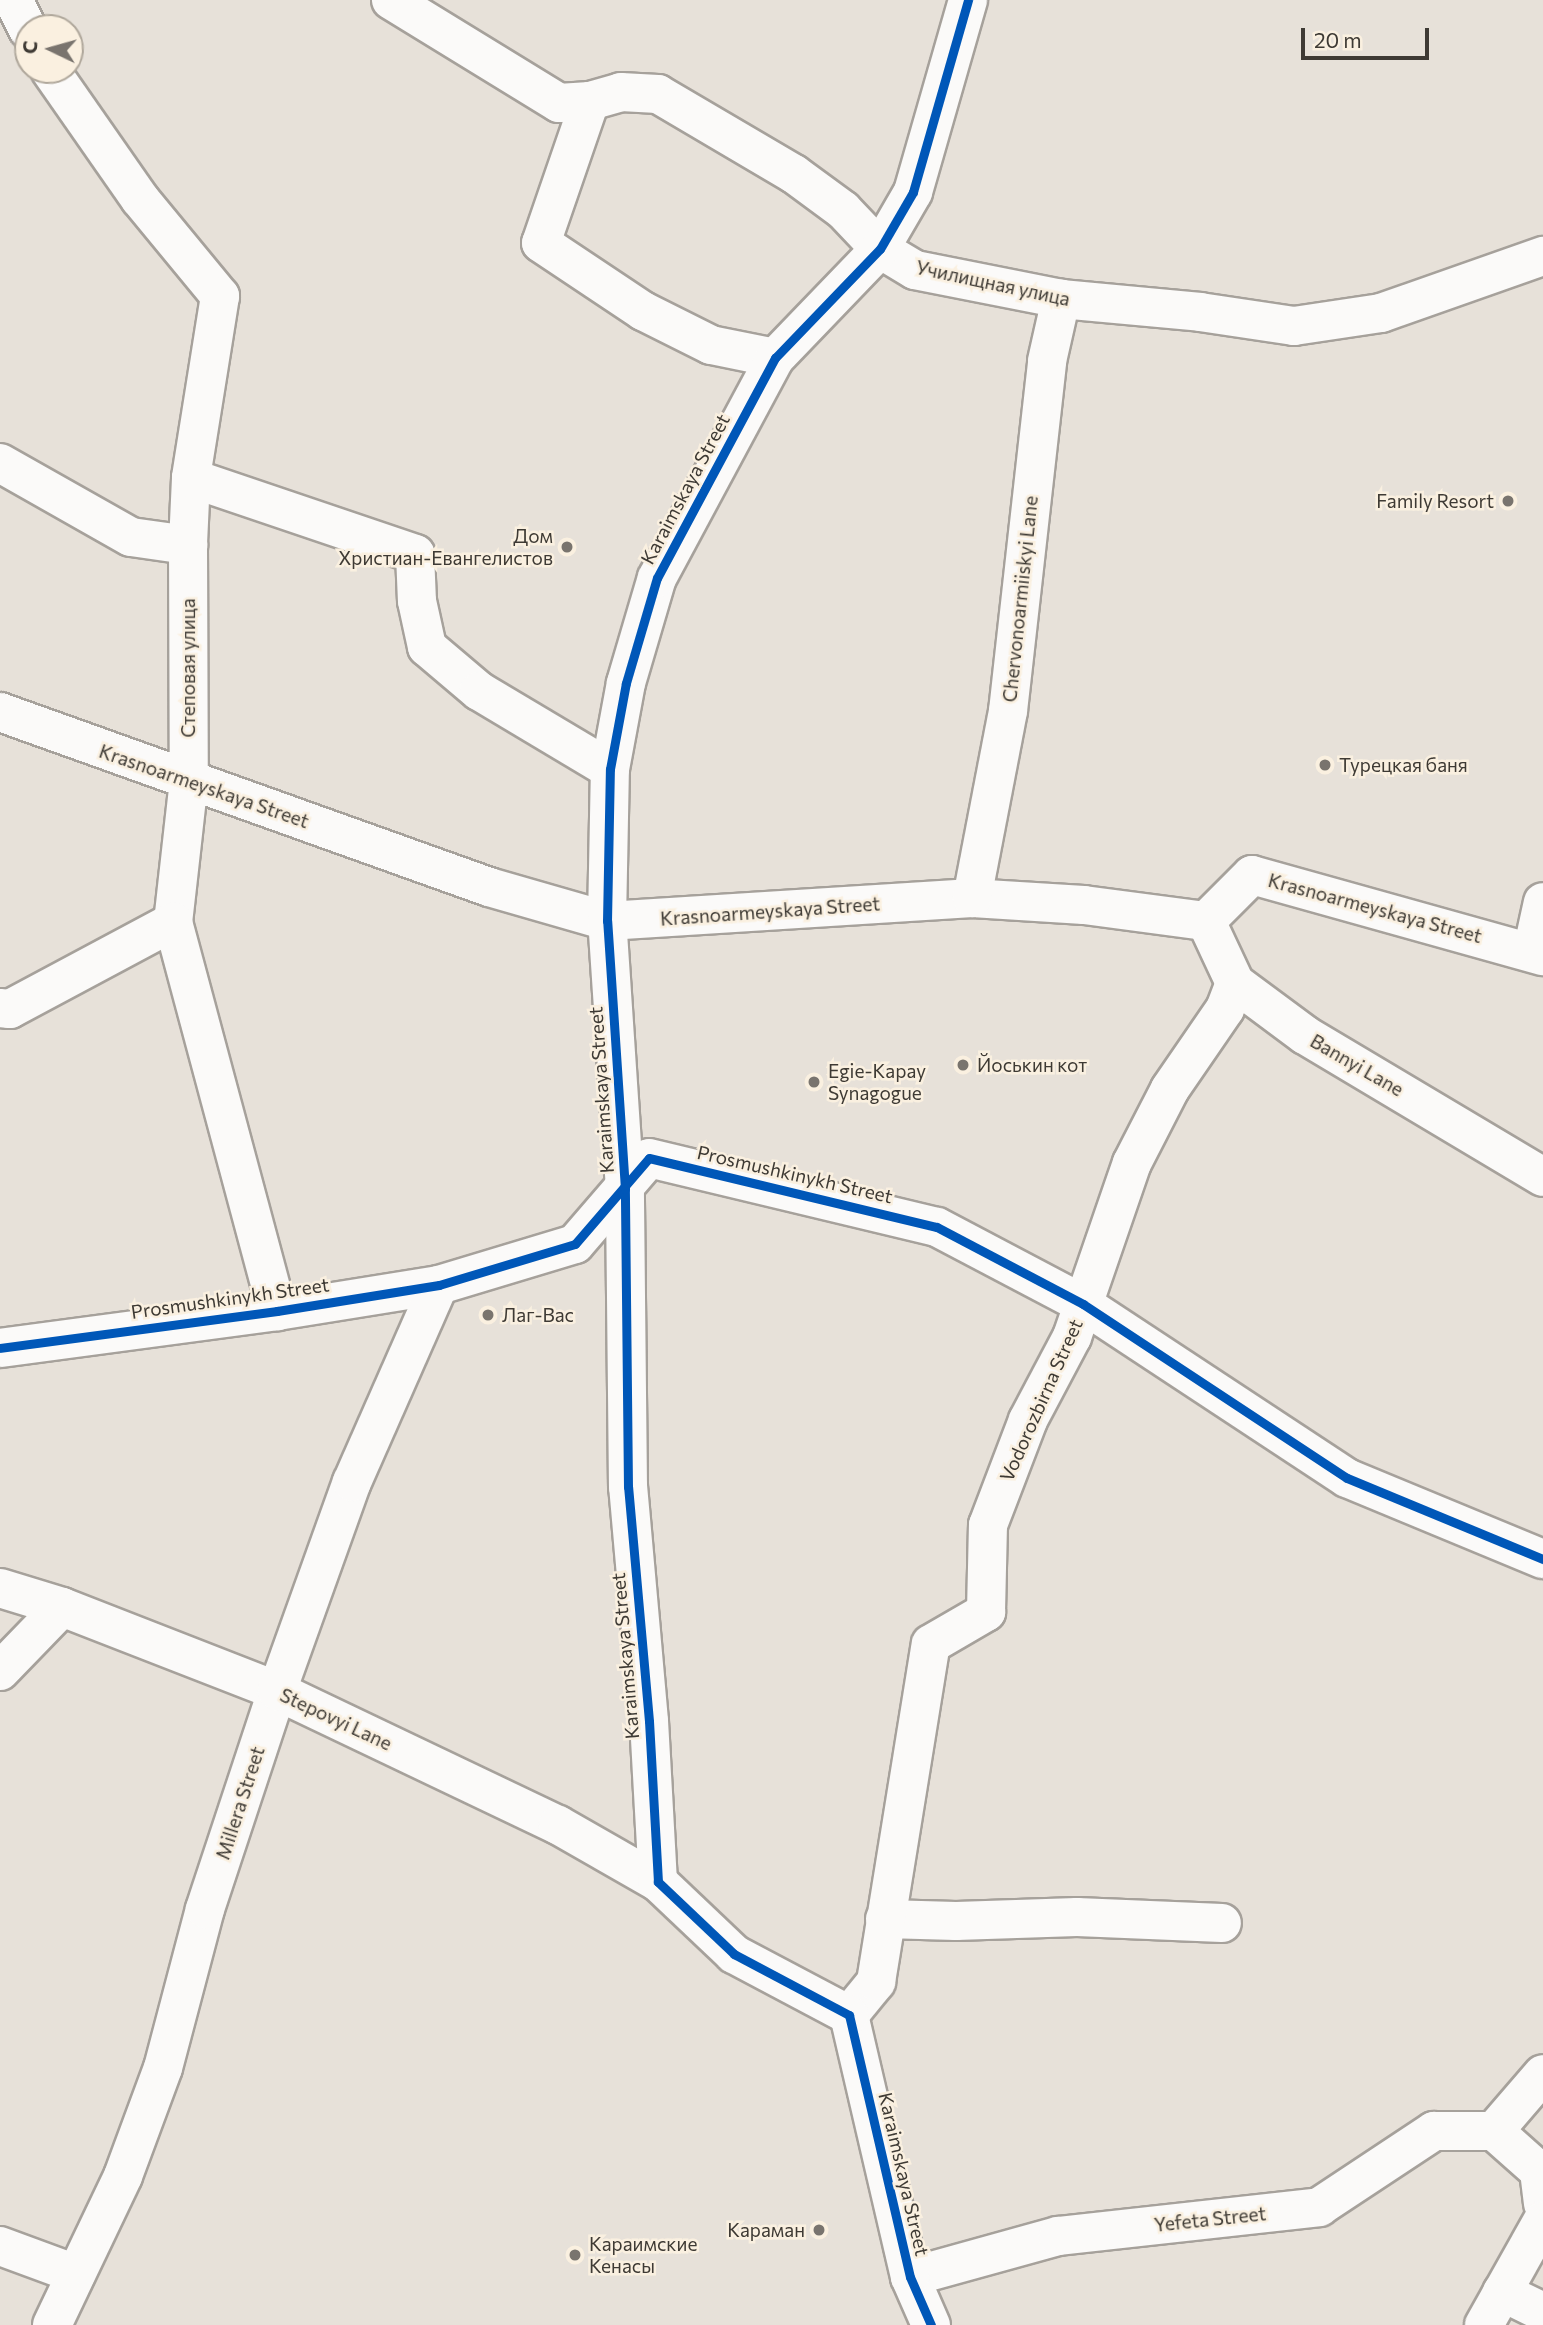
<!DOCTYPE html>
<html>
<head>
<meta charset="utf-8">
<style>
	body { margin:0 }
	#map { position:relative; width:1543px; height:2325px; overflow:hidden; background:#e7e1d9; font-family:Commissioner,sans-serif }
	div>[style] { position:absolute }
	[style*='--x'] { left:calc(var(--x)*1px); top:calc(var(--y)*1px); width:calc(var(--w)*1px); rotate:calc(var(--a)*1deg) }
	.roads { filter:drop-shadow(2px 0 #a6a19b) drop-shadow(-2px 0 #a6a19b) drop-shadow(0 2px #a6a19b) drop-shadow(0 -2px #a6a19b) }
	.minor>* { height:38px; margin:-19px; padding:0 19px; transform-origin:19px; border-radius:19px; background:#fbfaf9 }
	.cycleway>* { height:9px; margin:-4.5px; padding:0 4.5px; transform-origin:4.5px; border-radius:4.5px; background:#0057b8 }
	.dots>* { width:19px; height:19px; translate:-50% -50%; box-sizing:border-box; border:4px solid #faf0e0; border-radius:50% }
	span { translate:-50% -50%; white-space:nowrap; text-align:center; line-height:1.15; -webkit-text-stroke:5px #faf0e0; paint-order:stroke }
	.street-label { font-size:19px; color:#3e3a34 }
	.poi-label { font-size:19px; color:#3e3a34 }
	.right { translate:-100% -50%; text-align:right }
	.left { translate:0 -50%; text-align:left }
	.north { position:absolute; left:14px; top:14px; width:70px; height:70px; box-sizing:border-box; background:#faf0e0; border:2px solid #afa79b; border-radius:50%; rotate:275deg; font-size:19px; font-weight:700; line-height:28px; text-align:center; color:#3e3a34 }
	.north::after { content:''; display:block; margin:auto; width:24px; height:32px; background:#79746e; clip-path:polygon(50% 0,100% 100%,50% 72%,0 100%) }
	.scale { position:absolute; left:1301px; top:28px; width:128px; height:32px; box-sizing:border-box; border:4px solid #3e3a34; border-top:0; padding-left:9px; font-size:21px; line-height:24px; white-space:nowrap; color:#3e3a34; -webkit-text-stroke:5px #faf0e0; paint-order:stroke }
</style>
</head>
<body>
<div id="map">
	<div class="roads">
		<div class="minor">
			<div style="--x:13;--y:0;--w:33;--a:63"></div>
			<div style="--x:391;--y:0;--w:197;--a:31.5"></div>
			<div style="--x:559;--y:103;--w:31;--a:-4"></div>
			<div style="--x:590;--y:101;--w:32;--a:-16"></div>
			<div style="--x:621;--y:92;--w:37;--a:3"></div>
			<div style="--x:658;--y:94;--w:158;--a:30.5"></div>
			<div style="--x:794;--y:174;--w:61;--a:36.3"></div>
			<div style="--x:843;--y:210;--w:54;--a:46.5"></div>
			<div style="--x:880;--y:249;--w:41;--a:31"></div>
			<div style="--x:915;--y:270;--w:149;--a:11.2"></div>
			<div style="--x:1061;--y:299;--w:140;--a:5.3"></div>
			<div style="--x:1200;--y:312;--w:95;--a:8.5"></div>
			<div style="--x:1294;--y:326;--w:88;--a:-8.5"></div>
			<div style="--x:1381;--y:313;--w:172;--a:-19.4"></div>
			<div style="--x:50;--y:70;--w:157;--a:55.1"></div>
			<div style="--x:140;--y:199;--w:126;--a:50.5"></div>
			<div style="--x:220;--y:296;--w:184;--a:99.1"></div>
			<div style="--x:191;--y:478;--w:67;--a:92.6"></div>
			<div style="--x:188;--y:545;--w:235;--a:89.8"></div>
			<div style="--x:189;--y:780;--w:143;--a:96.4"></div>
			<div style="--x:173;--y:922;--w:403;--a:75"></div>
			<div style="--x:590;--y:101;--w:150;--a:109"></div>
			<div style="--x:541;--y:243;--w:123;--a:33.7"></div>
			<div style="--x:643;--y:311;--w:76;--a:26.6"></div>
			<div style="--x:711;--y:345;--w:65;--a:11.5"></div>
			<div style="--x:0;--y:463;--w:150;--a:29.5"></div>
			<div style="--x:131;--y:537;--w:58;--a:8"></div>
			<div style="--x:191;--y:478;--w:237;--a:18.7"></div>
			<div style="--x:415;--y:554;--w:47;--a:87.6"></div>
			<div style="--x:417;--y:601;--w:47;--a:77.7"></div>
			<div style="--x:427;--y:647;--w:68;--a:40.2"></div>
			<div style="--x:479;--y:691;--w:152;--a:30.8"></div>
			<div style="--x:0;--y:712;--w:519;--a:19.69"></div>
			<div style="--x:489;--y:887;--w:123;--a:16.1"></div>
			<div style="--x:607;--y:921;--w:366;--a:-3.6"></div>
			<div style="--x:972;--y:898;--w:112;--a:3.6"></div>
			<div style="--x:1084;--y:905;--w:123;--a:7.5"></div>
			<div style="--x:1206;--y:921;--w:65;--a:-45"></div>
			<div style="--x:1252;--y:875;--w:302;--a:15.6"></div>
			<div style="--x:972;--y:898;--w:190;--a:-79.1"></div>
			<div style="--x:1008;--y:711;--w:352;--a:-83.6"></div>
			<div style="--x:1047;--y:361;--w:64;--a:-77.3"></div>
			<div style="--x:1206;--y:921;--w:68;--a:64.9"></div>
			<div style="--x:1235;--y:983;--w:87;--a:36.6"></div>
			<div style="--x:1305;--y:1035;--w:277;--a:30.8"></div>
			<div style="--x:1532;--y:952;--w:51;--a:-77.6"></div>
			<div style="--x:0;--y:1008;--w:10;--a:6"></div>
			<div style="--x:10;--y:1009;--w:185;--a:-28.1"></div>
			<div style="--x:0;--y:1348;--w:279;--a:-7.6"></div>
			<div style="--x:277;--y:1311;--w:164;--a:-9.1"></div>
			<div style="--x:439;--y:1285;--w:142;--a:-16.8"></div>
			<div style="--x:575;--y:1244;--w:113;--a:-49.3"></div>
			<div style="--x:649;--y:1158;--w:296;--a:13.5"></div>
			<div style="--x:937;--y:1227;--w:165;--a:27.8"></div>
			<div style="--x:1083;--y:1304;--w:316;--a:33.4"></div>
			<div style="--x:1347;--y:1478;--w:212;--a:22.5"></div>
			<div style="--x:0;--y:1588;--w:65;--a:17"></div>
			<div style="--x:62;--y:1607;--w:231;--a:21.3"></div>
			<div style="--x:277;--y:1691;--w:311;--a:25.5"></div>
			<div style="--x:558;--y:1825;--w:115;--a:29.7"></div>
			<div style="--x:0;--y:1671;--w:89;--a:-45.9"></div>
			<div style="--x:885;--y:1919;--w:71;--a:1.6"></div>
			<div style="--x:956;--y:1921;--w:121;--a:-1.9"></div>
			<div style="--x:1077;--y:1917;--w:145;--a:2.4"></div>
			<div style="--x:849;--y:2015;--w:43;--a:-50.7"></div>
			<div style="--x:876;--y:1982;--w:342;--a:-80.8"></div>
			<div style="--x:931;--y:1644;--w:64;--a:-30.2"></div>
			<div style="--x:986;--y:1612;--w:87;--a:-88.7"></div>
			<div style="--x:988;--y:1525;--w:112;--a:-69.1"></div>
			<div style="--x:1028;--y:1420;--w:94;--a:-62.1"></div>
			<div style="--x:1072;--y:1337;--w:184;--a:-71"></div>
			<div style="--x:1132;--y:1163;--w:83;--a:-62.8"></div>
			<div style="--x:1170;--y:1089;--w:97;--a:-55.5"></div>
			<div style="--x:1225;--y:1009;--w:28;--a:-69"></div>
			<div style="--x:1494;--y:2131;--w:60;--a:41.6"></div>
			<div style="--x:1539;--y:2171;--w:33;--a:83"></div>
			<div style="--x:1494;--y:2131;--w:75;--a:-49.3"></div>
			<div style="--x:0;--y:2246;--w:81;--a:20.2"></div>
			<div style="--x:910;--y:2277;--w:154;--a:-15.5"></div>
			<div style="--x:1058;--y:2236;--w:263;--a:-6.3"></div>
			<div style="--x:1319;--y:2207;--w:138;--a:-33.5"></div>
			<div style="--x:1434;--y:2131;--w:60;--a:0"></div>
			<div style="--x:1502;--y:2292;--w:46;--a:26"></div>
			<div style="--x:52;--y:2325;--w:165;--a:-64.5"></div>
			<div style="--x:123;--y:2176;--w:115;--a:-69.7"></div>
			<div style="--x:163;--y:2068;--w:164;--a:-75.2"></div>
			<div style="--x:205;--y:1909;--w:230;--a:-71.7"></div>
			<div style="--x:277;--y:1691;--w:222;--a:-70.3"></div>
			<div style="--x:352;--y:1482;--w:215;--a:-66.2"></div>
			<div style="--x:931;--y:2325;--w:52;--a:-113.6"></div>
			<div style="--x:910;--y:2277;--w:269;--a:-103.1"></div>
			<div style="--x:849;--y:2015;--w:130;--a:-152.1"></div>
			<div style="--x:734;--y:1954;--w:105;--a:-136.5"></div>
			<div style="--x:658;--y:1882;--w:161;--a:-93.2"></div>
			<div style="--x:649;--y:1721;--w:235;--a:-95.1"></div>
			<div style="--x:628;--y:1487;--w:298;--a:-90.6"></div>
			<div style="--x:625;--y:1189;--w:269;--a:-93.8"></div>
			<div style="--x:607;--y:921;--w:152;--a:-88.9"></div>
			<div style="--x:610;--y:769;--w:87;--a:-79.5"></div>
			<div style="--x:626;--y:683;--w:109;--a:-73.6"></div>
			<div style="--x:657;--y:578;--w:250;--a:-61.8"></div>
			<div style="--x:775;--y:358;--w:151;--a:-46.1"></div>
			<div style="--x:880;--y:249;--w:66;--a:-59.9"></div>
			<div style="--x:913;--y:192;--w:200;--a:-74"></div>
			<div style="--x:1484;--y:2325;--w:120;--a:-60.7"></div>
		</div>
	</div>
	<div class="cycleway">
		<div style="--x:0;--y:1348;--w:279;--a:-7.6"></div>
		<div style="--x:277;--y:1311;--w:164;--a:-9.1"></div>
		<div style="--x:439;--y:1285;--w:142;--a:-16.8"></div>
		<div style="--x:575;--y:1244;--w:113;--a:-49.3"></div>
		<div style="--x:649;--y:1158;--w:296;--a:13.5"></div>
		<div style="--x:937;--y:1227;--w:165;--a:27.8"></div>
		<div style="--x:1083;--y:1304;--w:316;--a:33.4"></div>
		<div style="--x:1347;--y:1478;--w:212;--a:22.5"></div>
		<div style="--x:931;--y:2325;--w:52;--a:-113.6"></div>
		<div style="--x:910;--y:2277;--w:269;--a:-103.1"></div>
		<div style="--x:849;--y:2015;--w:130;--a:-152.1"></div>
		<div style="--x:734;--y:1954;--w:105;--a:-136.5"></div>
		<div style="--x:658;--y:1882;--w:161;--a:-93.2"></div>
		<div style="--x:649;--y:1721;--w:235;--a:-95.1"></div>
		<div style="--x:628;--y:1487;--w:298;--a:-90.6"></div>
		<div style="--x:625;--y:1189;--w:269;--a:-93.8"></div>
		<div style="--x:607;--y:921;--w:152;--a:-88.9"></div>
		<div style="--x:610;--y:769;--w:87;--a:-79.5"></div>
		<div style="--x:626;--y:683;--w:109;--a:-73.6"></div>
		<div style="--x:657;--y:578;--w:250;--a:-61.8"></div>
		<div style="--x:775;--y:358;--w:151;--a:-46.1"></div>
		<div style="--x:880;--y:249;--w:66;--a:-59.9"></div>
		<div style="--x:913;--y:192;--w:200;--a:-74"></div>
	</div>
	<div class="dots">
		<div style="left:1508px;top:501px;background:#79746e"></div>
		<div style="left:567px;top:547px;background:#79746e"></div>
		<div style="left:1325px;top:765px;background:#79746e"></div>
		<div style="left:963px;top:1065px;background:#79746e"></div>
		<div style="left:814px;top:1082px;background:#79746e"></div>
		<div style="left:488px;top:1315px;background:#79746e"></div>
		<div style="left:819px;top:2230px;background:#79746e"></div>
		<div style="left:575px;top:2255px;background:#79746e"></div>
	</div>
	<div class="street-label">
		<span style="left:993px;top:283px;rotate:12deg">Училищная улица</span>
		<span style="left:685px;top:489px;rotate:-62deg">Karaimskaya Street</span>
		<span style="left:1020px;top:599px;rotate:-84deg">Chervonoarmiiskyi Lane</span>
		<span style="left:188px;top:668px;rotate:-90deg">Степовая улица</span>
		<span style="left:204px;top:786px;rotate:19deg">Krasnoarmeyskaya Street</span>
		<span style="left:1375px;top:908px;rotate:15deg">Krasnoarmeyskaya Street</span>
		<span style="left:770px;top:911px;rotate:-4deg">Krasnoarmeyskaya Street</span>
		<span style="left:1357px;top:1065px;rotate:30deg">Bannyi Lane</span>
		<span style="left:601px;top:1090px;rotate:-94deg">Karaimskaya Street</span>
		<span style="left:795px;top:1174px;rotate:13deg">Prosmushkinykh Street</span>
		<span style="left:230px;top:1298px;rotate:-8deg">Prosmushkinykh Street</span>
		<span style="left:1041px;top:1400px;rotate:-66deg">Vodorozbirna Street</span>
		<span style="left:625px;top:1656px;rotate:-95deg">Karaimskaya Street</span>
		<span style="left:336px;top:1719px;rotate:25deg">Stepovyi Lane</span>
		<span style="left:240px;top:1803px;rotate:-72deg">Millera Street</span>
		<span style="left:904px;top:2174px;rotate:77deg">Karaimskaya Street</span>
		<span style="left:1210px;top:2219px;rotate:-6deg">Yefeta Street</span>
	</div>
	<div class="poi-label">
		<span class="right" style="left:1494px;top:501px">Family Resort</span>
		<span class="right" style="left:553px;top:547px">Дом<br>Христиан-Евангелистов</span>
		<span class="left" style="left:1339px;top:765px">Турецкая баня</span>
		<span class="left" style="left:977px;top:1065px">Йоськин кот</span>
		<span class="left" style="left:828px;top:1082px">Egie-Kapay<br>Synagogue</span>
		<span class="left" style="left:502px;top:1315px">Лаг-Вас</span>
		<span class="right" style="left:805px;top:2230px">Караман</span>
		<span class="left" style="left:589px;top:2255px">Караимские<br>Кенасы</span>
	</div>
	<div class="north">С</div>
	<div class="scale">20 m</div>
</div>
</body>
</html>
